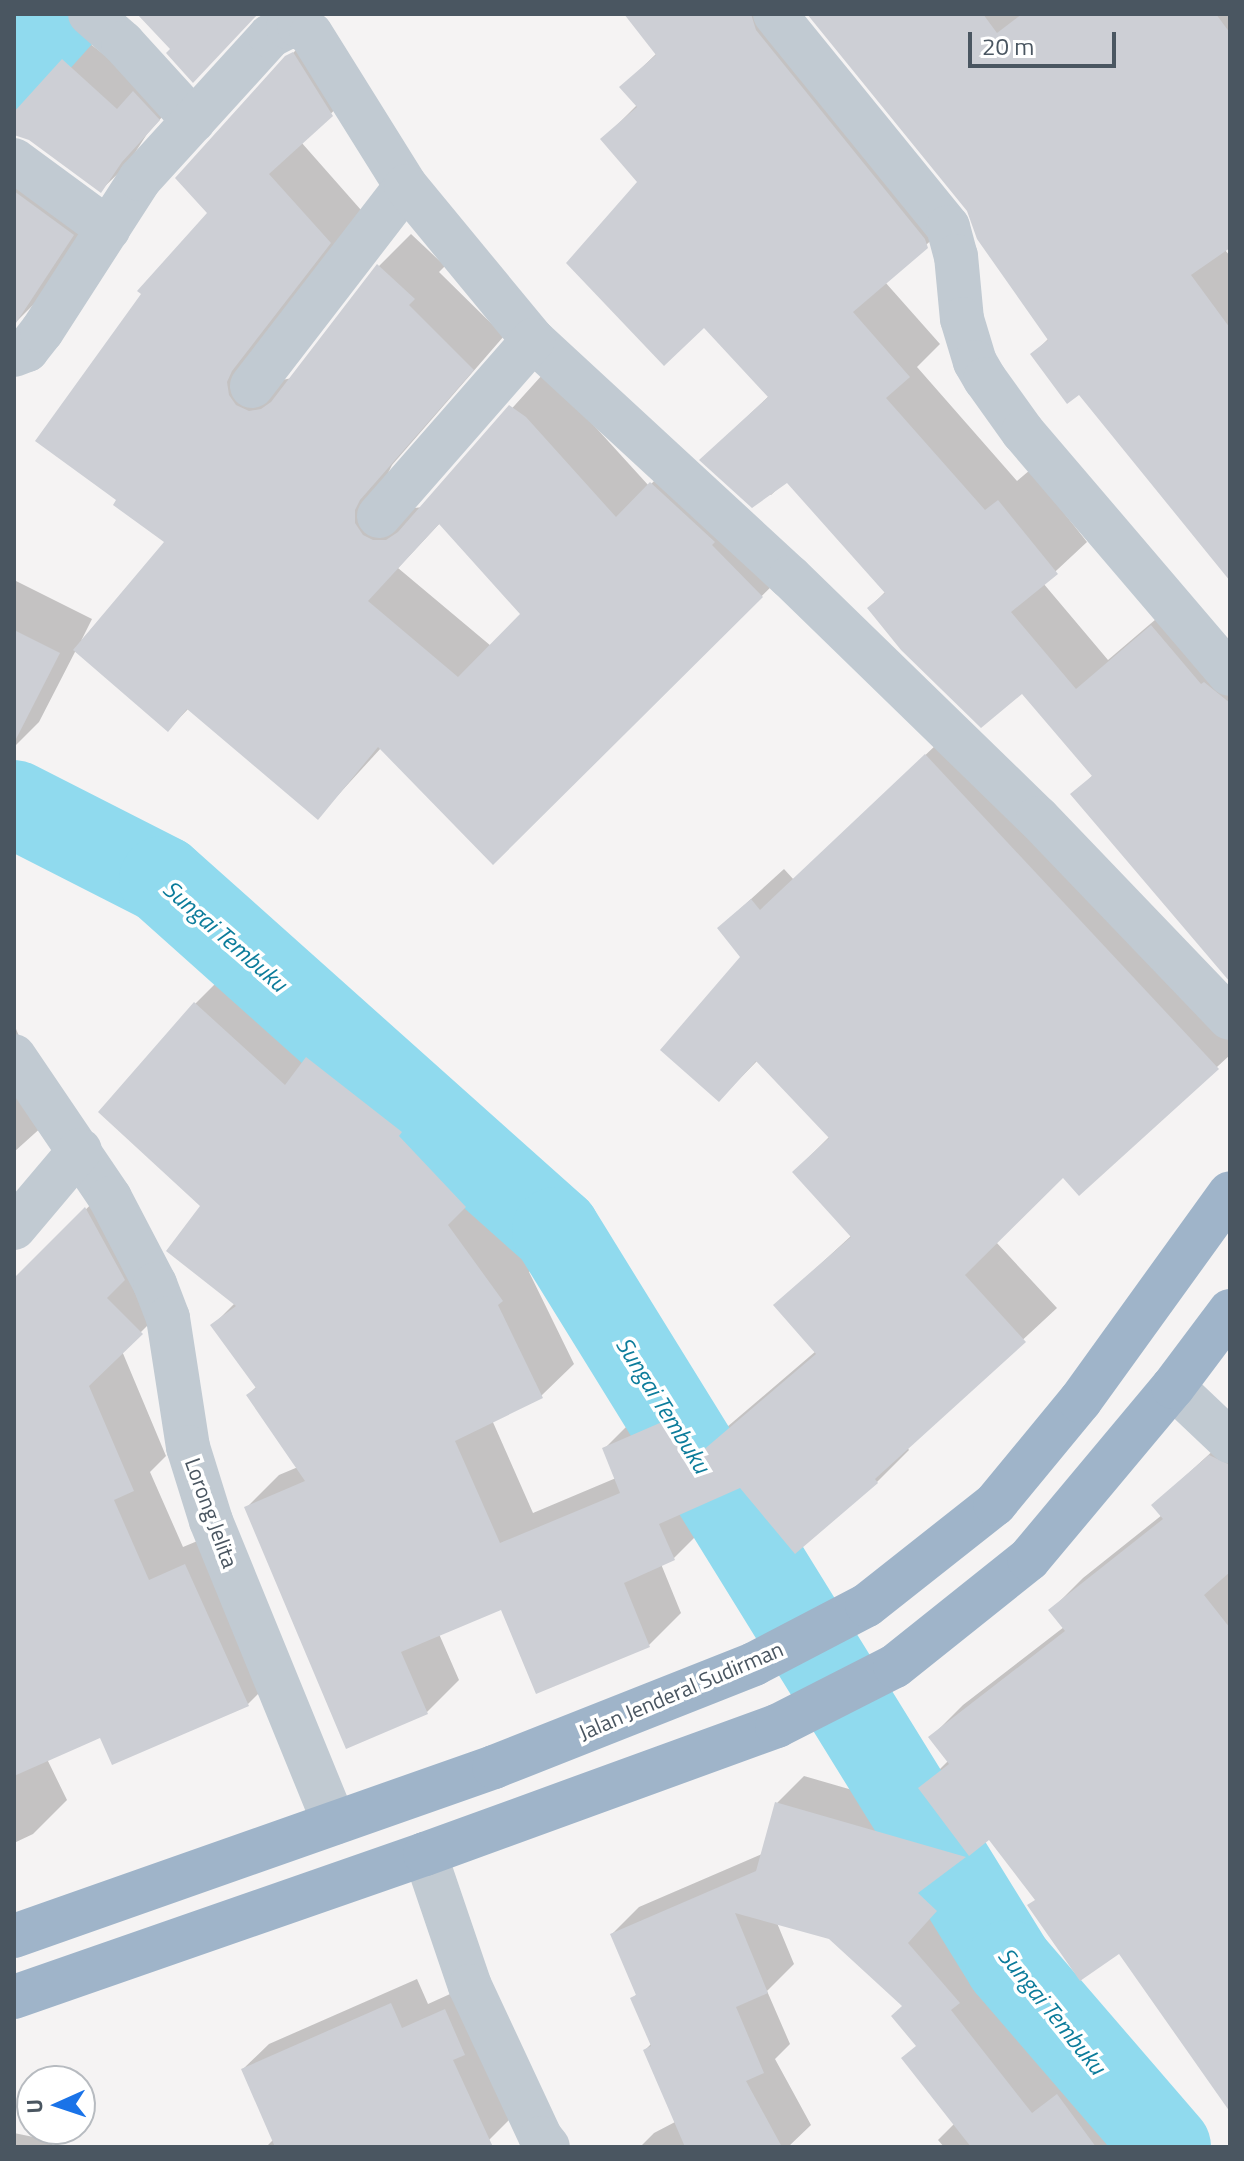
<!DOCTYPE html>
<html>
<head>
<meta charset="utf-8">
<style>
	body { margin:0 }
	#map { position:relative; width:1244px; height:2161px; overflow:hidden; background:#f5f3f3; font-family:"Titillium Web",sans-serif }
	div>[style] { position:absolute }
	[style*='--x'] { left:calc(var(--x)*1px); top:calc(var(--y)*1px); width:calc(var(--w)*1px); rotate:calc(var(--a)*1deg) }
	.shadow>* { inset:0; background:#0003 }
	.river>* { height:88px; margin:-44px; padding:0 44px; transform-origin:44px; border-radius:44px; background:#90daee }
	.building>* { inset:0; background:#cdcfd5 }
	.minor>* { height:44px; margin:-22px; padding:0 22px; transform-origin:22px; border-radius:22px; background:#c1cad2 }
	.trunk>* { height:44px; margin:-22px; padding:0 22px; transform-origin:22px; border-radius:22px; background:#9fb4c9 }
	span { translate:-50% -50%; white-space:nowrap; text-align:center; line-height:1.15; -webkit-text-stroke:7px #fff; paint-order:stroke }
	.street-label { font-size:22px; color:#4a5661 }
	.water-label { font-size:24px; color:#0c7c9b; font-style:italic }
	.frame { position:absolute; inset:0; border:16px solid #4a5661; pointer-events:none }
	.north { position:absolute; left:16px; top:2065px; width:80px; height:80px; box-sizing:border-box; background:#fff; border:2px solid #b7bbc0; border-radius:50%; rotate:267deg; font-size:22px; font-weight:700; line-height:32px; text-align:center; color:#4a5661 }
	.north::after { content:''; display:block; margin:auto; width:28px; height:36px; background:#1a73e8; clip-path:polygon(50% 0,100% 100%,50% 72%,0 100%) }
	.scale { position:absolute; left:968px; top:32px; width:148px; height:36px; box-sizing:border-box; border:4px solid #4a5661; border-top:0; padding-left:10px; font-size:24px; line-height:28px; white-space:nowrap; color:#4a5661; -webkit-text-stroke:6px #fff; paint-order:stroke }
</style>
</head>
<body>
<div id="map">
	<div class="shadow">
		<div style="clip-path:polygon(14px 14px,52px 14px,171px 107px,147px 134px,127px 165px,101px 190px,29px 138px,15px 133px,17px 144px,99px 208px,37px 301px,14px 324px)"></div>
		<div style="clip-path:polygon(627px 14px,798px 14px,958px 216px,885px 282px,940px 344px,917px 367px,1017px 481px,1030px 470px,1087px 542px,1043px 583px,1108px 660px,1183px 596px,1230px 651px,1230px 979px,1073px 795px,1093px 775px,1022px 691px,869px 608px,886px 591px,787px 480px,771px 495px,702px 459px,769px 396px,640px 182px,603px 139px,637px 105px,622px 87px,657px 53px)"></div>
		<div style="clip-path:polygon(810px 14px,1230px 14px,1230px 246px,1225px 250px,1230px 256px,1230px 578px,1080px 392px,1033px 354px,1049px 338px,969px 210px)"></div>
		<div style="clip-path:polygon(evenodd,308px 38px,364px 82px,301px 142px,361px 210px,282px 380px,292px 378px,379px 266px,411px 234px,445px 266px,439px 272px,504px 336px,392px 465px,386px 477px,406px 509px,423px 507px,543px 374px,558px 386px,649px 486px,684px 452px,794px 564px,493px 862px,381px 748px,318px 817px,189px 708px,168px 730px,76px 650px,39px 722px,14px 747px,14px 580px,92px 619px,81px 641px,167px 542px,210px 213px,276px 70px,308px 38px,440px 523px,523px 614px,491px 646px,398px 568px,440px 523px)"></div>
		<div style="clip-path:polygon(958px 724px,1230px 1014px,1230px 1055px,1079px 1194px,1064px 1176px,996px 1242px,1057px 1308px,907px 1447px,909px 1450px,877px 1482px,740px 1486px,697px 1505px,706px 1526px,674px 1558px,661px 1564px,681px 1613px,649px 1645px,502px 1607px,439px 1634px,459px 1680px,426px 1713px,247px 1507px,279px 1475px,298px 1467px,248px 1395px,257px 1386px,213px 1325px,235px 1303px,203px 1205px,195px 1004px,227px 972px,315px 1051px,340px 1027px,433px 1099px,430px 1103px,497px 1174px,479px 1192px,534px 1267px,529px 1272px,574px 1364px,541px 1396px,492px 1420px,533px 1513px,616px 1478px,604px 1449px,636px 1417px,701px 1389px,720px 1433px,816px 1351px,776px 1305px,852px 1235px,794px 1172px,830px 1136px,758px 1060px,719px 1100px,743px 957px,719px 928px,784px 869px,794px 880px)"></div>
		<div style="clip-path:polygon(14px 1024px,21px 1041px,65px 1106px,14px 1152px)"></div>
		<div style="clip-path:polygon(119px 1176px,175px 1298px,122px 1351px,166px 1456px,150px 1472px,183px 1547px,219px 1532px,282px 1670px,248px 1704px,101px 1735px,47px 1759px,67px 1800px,33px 1834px,14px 1843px,14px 1282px)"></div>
		<div style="clip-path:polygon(1230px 1435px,1230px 2109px,1119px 1951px,1036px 1899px,990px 1838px,948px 1869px,963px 1883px,934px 1915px,985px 1975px,978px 1982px,1060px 2088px,1085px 2069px,1138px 2141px,1147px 2134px,1156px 2147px,944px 2147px,938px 2140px,955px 2123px,917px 2045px,904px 2005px,830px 1938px,777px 1923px,794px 1964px,767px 1991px,790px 2044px,775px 2059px,811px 2125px,788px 2147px,640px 2147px,654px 2133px,675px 2122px,645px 2050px,652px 2043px,633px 1998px,638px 1993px,612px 1934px,639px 1907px,762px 1854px,777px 1803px,804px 1776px,942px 1816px,921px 1788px,949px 1760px,931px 1737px,963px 1705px,1064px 1627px,1051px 1610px,1083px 1578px,1162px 1515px,1154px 1505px)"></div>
		<div style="clip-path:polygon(417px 1979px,428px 2004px,470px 1985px,515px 2114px,489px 2140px,471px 2147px,266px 2147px,274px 2139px,243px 2069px,269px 2044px)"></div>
		<div style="clip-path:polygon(14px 2133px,53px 2141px,52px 2147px,14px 2147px)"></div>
	</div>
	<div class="river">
		<div style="--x:14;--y:65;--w:69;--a:-48"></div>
		<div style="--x:14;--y:804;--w:167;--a:27"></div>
		<div style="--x:163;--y:880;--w:527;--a:41.77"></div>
		<div style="--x:556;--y:1231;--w:862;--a:58.28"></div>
		<div style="--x:1009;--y:1964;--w:242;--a:49.2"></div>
	</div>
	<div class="building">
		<div style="clip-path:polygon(137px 14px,258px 14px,193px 83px,166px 53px,170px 49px)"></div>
		<div style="clip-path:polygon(624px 14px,751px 14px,756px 30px,925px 239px,928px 248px,853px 312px,910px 377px,886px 398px,985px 510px,998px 500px,1058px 574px,1011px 612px,1076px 689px,1151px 625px,1201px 684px,1204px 682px,1230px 703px,1230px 982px,1070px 794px,1092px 776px,1022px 694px,981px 728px,901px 650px,867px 608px,885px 593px,787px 483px,752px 508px,699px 460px,768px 397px,704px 328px,664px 366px,566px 263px,637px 182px,600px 139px,637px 107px,619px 87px,656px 55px)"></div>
		<div style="clip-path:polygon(807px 14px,983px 14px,997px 33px,1022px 14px,1216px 14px,1230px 33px,1230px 248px,1191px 275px,1230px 328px,1230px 581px,1079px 395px,1067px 404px,1030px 354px,1048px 340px,977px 239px,967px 211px)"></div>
		<div style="clip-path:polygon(evenodd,293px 52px,333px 116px,269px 174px,331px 243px,232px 371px,227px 382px,229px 395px,236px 405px,249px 411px,261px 409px,271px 402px,377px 264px,415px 299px,409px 305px,474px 370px,360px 500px,355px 510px,355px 523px,363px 535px,373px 540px,386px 540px,398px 532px,509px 405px,526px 417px,616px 517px,650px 482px,715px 542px,712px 545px,763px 597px,493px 865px,378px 747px,318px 820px,187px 709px,168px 732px,73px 650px,164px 542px,113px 505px,116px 500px,35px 441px,141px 294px,137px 291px,207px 213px,175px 178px,285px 56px,293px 52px,439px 524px,520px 614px,458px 677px,368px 601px,439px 524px)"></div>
		<div style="clip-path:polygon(62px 59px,117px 109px,133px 91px,160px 120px,122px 162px,101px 193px,29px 140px,14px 135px,14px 112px)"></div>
		<div style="clip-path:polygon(14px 191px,74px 235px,14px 326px)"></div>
		<div style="clip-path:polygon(14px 630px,60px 653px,14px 743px)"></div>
		<div style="clip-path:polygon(925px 754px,1219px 1069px,1079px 1196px,1063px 1178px,965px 1275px,1026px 1342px,875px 1479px,878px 1483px,795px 1554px,740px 1488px,659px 1524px,675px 1560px,624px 1583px,650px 1647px,536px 1694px,501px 1610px,401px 1652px,428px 1714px,346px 1749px,244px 1507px,305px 1481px,246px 1395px,256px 1388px,210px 1325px,236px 1306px,166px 1251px,200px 1206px,98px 1112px,194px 1002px,285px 1085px,306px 1057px,402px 1132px,399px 1136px,466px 1207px,448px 1225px,503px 1301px,498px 1305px,543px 1398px,455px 1441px,500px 1543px,620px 1493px,602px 1448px,669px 1419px,687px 1464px,816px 1354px,773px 1305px,851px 1237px,792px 1172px,829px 1138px,756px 1061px,719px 1102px,660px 1050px,740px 957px,717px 928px,751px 899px,760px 910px)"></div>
		<div style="clip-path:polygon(85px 1207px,125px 1280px,107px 1298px,143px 1334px,89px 1386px,134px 1491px,114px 1500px,149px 1580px,185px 1564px,249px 1706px,112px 1765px,100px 1738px,14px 1776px,14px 1278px)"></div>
		<div style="clip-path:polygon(1209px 1455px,1230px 1465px,1230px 1572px,1204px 1595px,1230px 1628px,1230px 2112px,1119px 1954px,1080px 1981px,1027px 1905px,1035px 1900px,989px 1840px,969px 1856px,918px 1788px,949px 1764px,928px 1737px,1065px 1631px,1048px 1610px,1163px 1519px,1151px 1505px)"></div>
		<div style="clip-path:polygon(775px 1802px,966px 1857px,918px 1893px,937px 1911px,908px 1943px,960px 2003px,951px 2010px,1032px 2113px,1057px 2094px,1096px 2147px,971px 2147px,901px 2058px,916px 2046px,891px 2016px,902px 2006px,829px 1939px,735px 1913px,768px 1993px,736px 2007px,764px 2073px,746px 2081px,782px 2147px,685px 2147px,643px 2050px,651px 2046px,630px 1998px,636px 1995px,610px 1934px,756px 1871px)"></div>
		<div style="clip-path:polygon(391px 2003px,402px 2028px,445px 2009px,465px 2055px,453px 2060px,493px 2147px,275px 2147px,241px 2069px)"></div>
	</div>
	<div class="minor">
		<div style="--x:90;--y:14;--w:44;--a:41.3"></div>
		<div style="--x:123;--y:43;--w:105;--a:47.7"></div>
		<div style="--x:775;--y:14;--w:274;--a:50.9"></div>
		<div style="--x:948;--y:227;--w:30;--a:75"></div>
		<div style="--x:956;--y:256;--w:63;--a:84.6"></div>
		<div style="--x:962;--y:319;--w:45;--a:73.2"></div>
		<div style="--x:975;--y:362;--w:20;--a:60"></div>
		<div style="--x:985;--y:379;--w:65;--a:54.4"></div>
		<div style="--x:1023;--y:432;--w:318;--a:49.5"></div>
		<div style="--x:14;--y:160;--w:117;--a:36.3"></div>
		<div style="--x:14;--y:355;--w:14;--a:-21"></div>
		<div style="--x:27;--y:350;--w:24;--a:-52"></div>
		<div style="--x:42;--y:331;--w:181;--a:-57.2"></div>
		<div style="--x:140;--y:179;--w:193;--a:-47.7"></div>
		<div style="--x:270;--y:36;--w:20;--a:-27"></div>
		<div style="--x:288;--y:27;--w:11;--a:-5"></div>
		<div style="--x:299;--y:26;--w:14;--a:34"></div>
		<div style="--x:311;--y:34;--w:179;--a:58"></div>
		<div style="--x:252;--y:386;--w:252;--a:-52.4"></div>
		<div style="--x:406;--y:186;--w:200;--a:50.5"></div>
		<div style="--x:533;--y:340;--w:350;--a:42.7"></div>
		<div style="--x:790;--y:577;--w:346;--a:44.2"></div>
		<div style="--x:1038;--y:818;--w:277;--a:46.2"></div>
		<div style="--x:379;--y:516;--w:234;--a:-48.8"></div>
		<div style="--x:14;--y:1056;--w:171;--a:55.9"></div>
		<div style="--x:110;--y:1198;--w:97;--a:62.4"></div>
		<div style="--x:155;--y:1284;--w:36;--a:69"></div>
		<div style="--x:168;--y:1318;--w:131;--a:81.2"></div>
		<div style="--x:188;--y:1447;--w:77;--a:72.7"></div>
		<div style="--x:211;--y:1521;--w:326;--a:67.8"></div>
		<div style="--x:14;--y:1228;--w:102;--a:-49.8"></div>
		<div style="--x:1173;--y:1387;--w:79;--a:43.5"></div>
		<div style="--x:425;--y:1854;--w:139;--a:71.2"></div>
		<div style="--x:470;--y:1986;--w:168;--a:65"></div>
		<div style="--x:541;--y:2138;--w:11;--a:52"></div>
	</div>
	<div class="trunk">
		<div style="--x:14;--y:1936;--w:509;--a:-19.4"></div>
		<div style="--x:494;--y:1767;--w:280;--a:-21.6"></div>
		<div style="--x:754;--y:1664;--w:127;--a:-27.6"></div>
		<div style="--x:867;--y:1605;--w:163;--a:-38.3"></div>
		<div style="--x:995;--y:1504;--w:134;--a:-50.5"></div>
		<div style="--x:1080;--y:1401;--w:256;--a:-54.2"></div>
		<div style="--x:14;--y:1997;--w:435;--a:-19.2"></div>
		<div style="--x:425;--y:1854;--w:375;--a:-20"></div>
		<div style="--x:777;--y:1726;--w:132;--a:-27"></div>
		<div style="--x:895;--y:1666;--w:171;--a:-38.6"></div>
		<div style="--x:1029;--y:1559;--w:224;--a:-50.1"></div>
		<div style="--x:1173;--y:1387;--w:95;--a:-53.1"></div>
	</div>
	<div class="street-label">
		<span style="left:211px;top:1513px;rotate:70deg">Lorong Jelita</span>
		<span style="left:681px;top:1691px;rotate:-23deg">Jalan Jenderal Sudirman</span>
	</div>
	<div class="water-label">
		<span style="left:225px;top:936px;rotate:41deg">Sungai Tembuku</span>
		<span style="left:663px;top:1405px;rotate:58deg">Sungai Tembuku</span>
		<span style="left:1052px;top:2011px;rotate:51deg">Sungai Tembuku</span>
	</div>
	<div class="frame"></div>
	<div class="north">U</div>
	<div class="scale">20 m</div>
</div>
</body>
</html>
